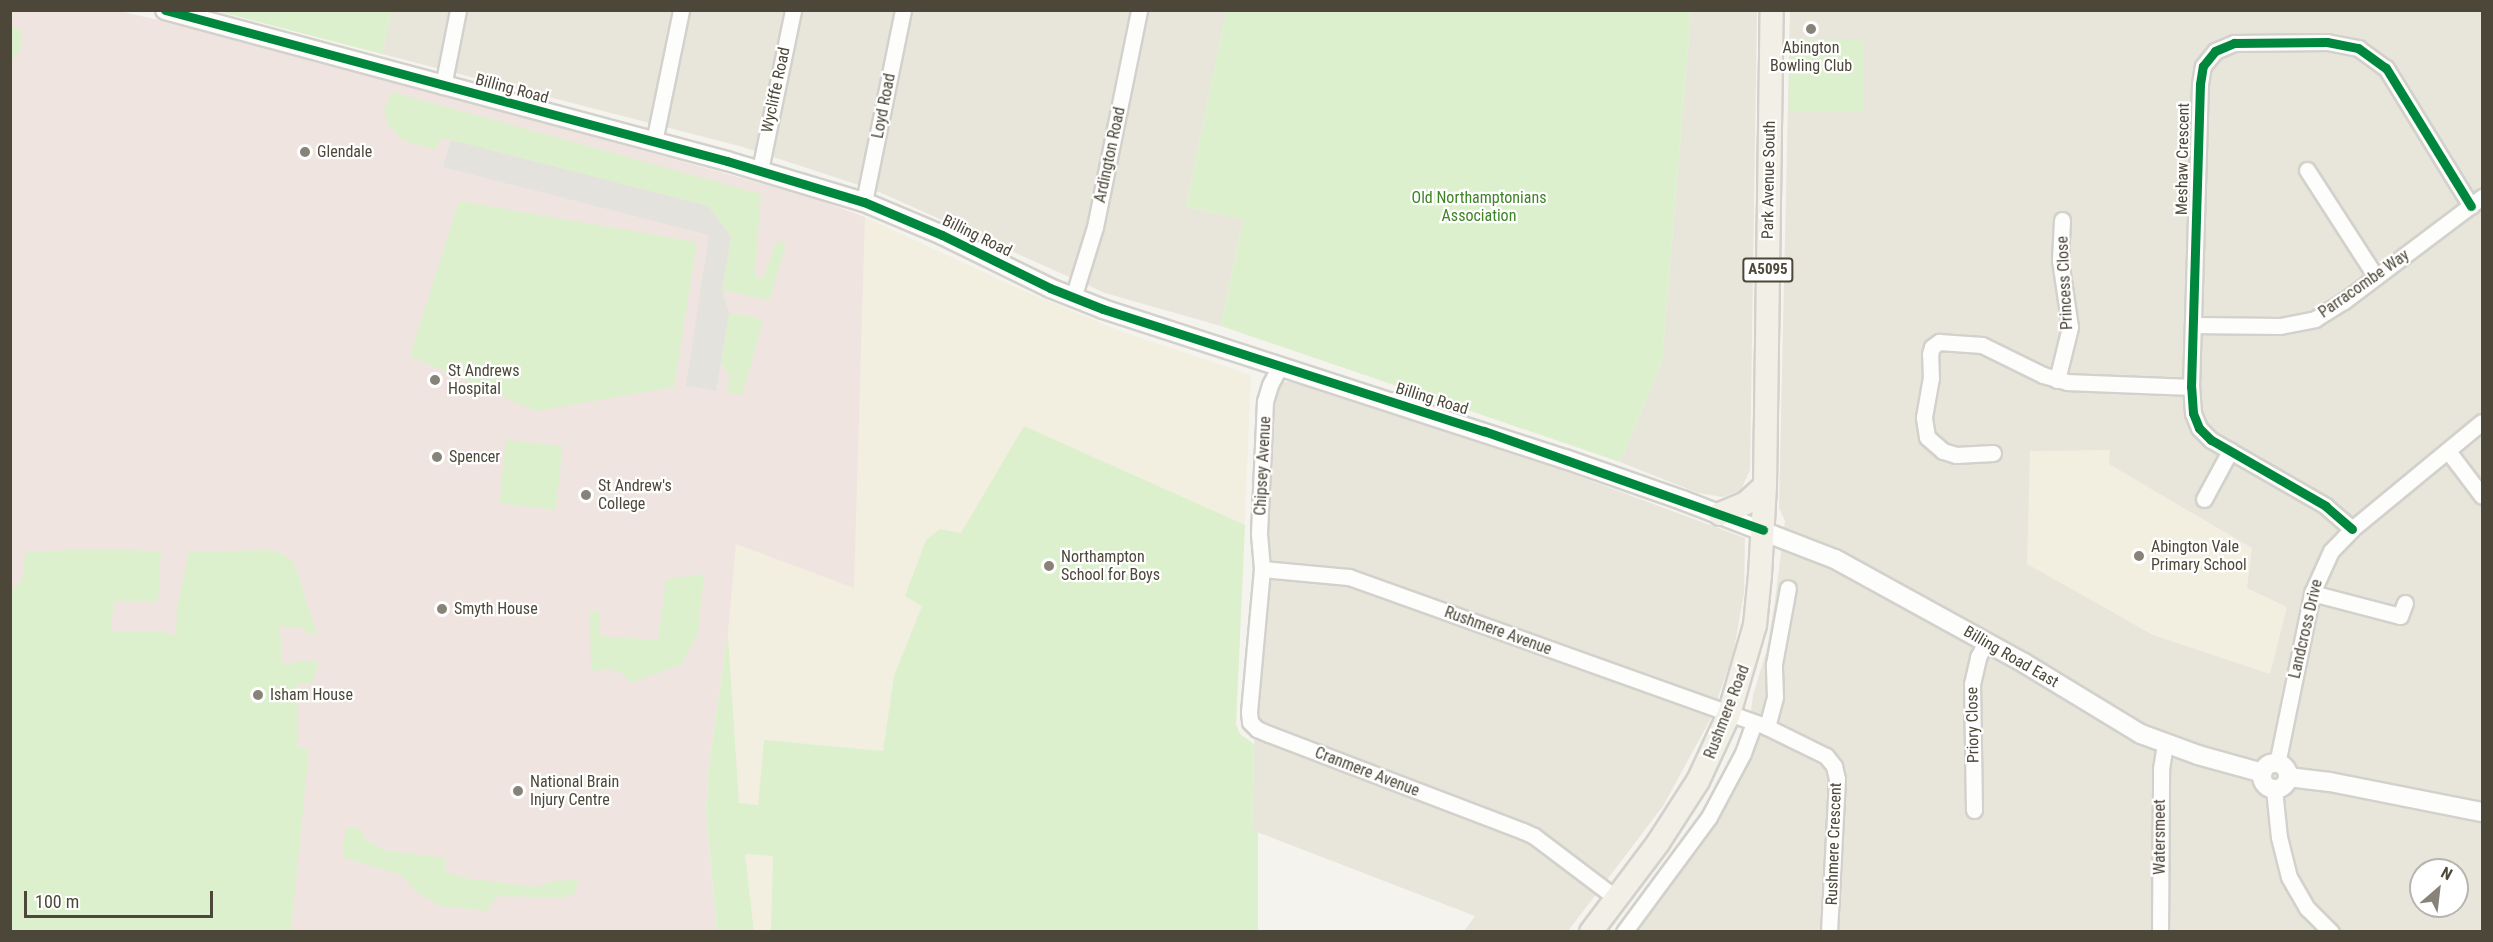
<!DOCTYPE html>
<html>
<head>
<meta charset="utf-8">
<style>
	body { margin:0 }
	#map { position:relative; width:2493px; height:942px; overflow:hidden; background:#f4f3ee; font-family:"Roboto Condensed",sans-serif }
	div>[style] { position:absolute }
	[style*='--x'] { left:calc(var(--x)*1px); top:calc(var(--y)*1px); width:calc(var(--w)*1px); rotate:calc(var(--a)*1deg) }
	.residential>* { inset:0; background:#e8e5db }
	.education>* { inset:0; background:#f2efe0 }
	.medical>* { inset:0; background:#efe4df }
	.green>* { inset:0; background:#ddf0cd; transform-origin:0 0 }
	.parking>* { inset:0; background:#e3e2dd }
	.roads { filter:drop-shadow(2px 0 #d2d1cb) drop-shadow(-2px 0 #d2d1cb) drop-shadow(0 2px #d2d1cb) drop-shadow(0 -2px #d2d1cb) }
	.minor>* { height:15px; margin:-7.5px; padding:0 7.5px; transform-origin:7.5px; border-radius:7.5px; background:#fdfdfc }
	.tertiary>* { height:18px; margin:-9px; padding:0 9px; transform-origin:9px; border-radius:9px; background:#fdfdfc }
	.tertiary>.ring { margin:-9px; padding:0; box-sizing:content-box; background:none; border:18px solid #fdfdfc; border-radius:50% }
	.primary>* { height:22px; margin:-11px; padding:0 11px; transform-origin:11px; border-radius:11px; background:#f2f0e6 }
	.cycleway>* { height:9px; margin:-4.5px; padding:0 4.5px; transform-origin:4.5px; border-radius:4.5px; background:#00873e }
	.dots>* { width:16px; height:16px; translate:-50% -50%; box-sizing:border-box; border:3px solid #fff; border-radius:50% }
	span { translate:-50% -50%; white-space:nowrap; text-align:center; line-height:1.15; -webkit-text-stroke:4.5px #fff; paint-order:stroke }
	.shield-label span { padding:2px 4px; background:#fff; border:2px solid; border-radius:4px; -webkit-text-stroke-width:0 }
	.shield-label { font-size:15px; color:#4c4738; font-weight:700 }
	.poi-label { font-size:16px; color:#4c4738 }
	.left { translate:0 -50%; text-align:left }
	.street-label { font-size:16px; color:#4c4738 }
	.park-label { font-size:16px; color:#3d8425 }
	.frame { position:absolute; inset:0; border:12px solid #4c4738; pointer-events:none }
	.north { position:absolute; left:2409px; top:858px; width:60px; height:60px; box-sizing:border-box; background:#fff; border:2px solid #b7b5af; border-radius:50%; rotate:28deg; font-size:16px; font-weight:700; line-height:24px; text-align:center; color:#4c4738 }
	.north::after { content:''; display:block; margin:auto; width:21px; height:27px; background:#878378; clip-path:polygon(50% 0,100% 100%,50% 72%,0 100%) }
	.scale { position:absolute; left:24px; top:891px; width:189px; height:27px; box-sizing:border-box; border:3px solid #4c4738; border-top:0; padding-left:8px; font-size:18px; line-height:21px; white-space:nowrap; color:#4c4738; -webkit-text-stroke:4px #fff; paint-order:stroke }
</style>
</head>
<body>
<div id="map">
	<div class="residential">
		<div style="clip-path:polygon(391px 11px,1226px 11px,1186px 207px,1243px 219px,1221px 326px,1105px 293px,877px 191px,743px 147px,382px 54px)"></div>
		<div style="clip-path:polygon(1691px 11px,1757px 11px,1750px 470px,1741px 490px,1723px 497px,1698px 493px,1620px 462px,1662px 362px)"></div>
		<div style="clip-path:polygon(evenodd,1790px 11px,2482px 11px,2482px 931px,1629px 932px,1745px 761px,1753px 695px,1767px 649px,1775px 600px,1785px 521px,1779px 508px,1790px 11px,2421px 870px,2457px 870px,2457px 906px,2421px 906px,2421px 870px)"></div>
		<div style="clip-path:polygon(1282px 382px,1292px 382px,1559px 469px,1745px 538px,1744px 593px,1733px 655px,1710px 720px,1663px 806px,1568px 931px,1464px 931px,1475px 916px,1252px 830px,1254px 744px,1265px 602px,1269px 430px,1275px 386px)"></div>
	</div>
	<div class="education">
		<div style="clip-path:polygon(865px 217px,1022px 290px,1120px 331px,1251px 375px,1236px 724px,1240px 734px,1254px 744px,1252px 830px,1256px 931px,754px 931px,740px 820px,728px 633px,736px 543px,854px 587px)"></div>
		<div style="clip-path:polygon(2110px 450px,2109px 464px,2252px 548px,2247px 588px,2287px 607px,2270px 674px,2153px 635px,2027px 564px,2030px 451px)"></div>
	</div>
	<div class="medical">
		<div style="clip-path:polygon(10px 11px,119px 11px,246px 40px,813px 198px,865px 217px,854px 588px,736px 544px,728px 633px,709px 765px,706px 812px,717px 931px,11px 931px)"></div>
	</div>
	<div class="green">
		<div style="clip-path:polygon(216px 11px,391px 10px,391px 11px,382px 54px)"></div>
		<div style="clip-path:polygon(1226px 11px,1691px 11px,1662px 362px,1620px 462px,1221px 326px,1243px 219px,1186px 207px)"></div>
		<div style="clip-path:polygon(11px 26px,22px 30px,21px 49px,11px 62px)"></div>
		<div style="left:1790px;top:39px;width:74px;height:73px"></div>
		<div style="clip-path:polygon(392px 92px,761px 194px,755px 276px,763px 278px,777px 241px,786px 243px,770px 300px,722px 290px,731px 236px,708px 206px,451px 140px,440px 138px,436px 150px,402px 140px,387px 123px,384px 109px)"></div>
		<div style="clip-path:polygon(459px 201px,697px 242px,674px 387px,536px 411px,410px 356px)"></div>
		<div style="clip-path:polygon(729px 313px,753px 316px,763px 322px,742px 395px,728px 392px,729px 374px,721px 364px)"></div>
		<div style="clip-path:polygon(1024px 426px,1245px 525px,1236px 724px,1240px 734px,1254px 744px,1252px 829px,1258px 832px,1258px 931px,771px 931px,773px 856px,745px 854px,754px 931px,717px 931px,706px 812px,709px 765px,728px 633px,739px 803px,758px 805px,764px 740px,883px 751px,894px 676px,922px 606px,905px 596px,926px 540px,940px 529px,961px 533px)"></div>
		<div style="left:506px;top:440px;width:57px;height:64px;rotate:6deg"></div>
		<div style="clip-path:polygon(92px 549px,161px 551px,158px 601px,114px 602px,111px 631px,162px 632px,176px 636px,177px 609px,189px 552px,268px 550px,280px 552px,294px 563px,317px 633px,307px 634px,304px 628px,280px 626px,282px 664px,316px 660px,318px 666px,312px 684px,298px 684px,298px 747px,309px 749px,291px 931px,11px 931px,11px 592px,23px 578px,25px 552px)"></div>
		<div style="clip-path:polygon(704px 574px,698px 633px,682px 664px,631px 683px,622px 673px,608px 669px,591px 671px,590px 611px,600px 612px,600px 636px,658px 640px,666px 579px)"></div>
		<div style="clip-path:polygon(347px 827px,358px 828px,367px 840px,383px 850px,445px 858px,445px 872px,464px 878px,537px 887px,553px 881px,577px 880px,576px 892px,563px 898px,497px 896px,487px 911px,441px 906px,418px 893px,401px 875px,344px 858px,343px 844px)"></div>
	</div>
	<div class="parking">
		<div style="clip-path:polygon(451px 140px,708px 206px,731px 236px,722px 290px,729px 313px,716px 391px,686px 386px,709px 235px,443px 167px)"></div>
	</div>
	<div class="roads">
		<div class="minor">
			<div style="--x:443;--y:86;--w:77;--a:-78.8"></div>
			<div style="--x:654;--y:142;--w:135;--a:-78.4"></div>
			<div style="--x:760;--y:170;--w:163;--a:-78.3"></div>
			<div style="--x:2307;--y:170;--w:127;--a:57.2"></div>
			<div style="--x:864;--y:202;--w:196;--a:-78.5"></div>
			<div style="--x:1073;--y:298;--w:74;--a:-72.8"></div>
			<div style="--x:1095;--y:227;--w:221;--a:-78.5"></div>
			<div style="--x:2193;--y:325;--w:87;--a:0.7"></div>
			<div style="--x:2280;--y:326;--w:36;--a:-11"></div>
			<div style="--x:2315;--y:319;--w:34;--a:-32"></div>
			<div style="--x:2344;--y:301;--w:173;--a:-37"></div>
			<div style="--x:1280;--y:366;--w:21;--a:118"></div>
			<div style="--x:1270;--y:385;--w:17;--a:107"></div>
			<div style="--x:1265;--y:401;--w:133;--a:92.6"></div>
			<div style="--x:1259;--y:534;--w:35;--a:85"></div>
			<div style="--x:1262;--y:569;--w:144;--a:95.2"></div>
			<div style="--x:1249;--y:712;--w:10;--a:84"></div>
			<div style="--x:1250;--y:722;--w:10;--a:45"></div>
			<div style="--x:1257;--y:729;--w:13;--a:23"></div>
			<div style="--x:1269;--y:734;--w:272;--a:20.9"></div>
			<div style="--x:1523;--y:831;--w:12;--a:24"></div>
			<div style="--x:1534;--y:836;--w:103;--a:37.1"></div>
			<div style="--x:2057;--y:380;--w:55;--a:-76.2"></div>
			<div style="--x:2070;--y:327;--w:68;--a:-98.5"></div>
			<div style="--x:2060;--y:260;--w:40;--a:-87.1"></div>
			<div style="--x:2448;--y:451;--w:56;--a:52.9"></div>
			<div style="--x:1993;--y:453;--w:37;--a:177"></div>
			<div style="--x:1956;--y:455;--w:14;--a:-163"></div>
			<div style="--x:1943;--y:451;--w:21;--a:-139"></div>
			<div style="--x:1927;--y:437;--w:20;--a:-99"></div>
			<div style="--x:1924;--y:417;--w:39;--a:-80"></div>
			<div style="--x:1931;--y:379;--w:25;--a:-92"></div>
			<div style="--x:1930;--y:354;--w:7;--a:-74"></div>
			<div style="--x:1932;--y:347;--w:9;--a:-36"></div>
			<div style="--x:1939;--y:342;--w:43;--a:4"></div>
			<div style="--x:1982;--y:345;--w:68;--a:26.2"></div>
			<div style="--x:2043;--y:375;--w:25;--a:16"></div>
			<div style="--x:2067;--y:382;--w:124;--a:2.3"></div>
			<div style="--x:2204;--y:499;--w:55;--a:-61.6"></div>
			<div style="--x:2352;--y:529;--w:35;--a:-139"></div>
			<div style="--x:2326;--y:506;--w:133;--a:-150.1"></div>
			<div style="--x:2211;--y:440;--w:17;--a:-135"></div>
			<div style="--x:2199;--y:428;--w:16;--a:-112"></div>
			<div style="--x:2193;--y:413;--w:26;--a:-94"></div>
			<div style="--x:2191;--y:387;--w:303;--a:-88.3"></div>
			<div style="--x:2200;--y:84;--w:18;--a:-81"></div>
			<div style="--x:2203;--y:66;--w:19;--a:-51"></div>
			<div style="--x:2215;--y:51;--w:21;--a:-23"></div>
			<div style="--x:2234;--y:43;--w:93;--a:-0.6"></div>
			<div style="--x:2327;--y:42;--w:32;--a:11"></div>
			<div style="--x:2358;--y:48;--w:34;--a:36"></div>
			<div style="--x:2386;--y:68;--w:162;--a:58.4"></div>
			<div style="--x:1262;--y:569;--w:87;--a:5.3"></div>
			<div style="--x:1349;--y:577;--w:444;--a:19.7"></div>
			<div style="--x:1767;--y:727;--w:66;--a:26.2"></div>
			<div style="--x:1826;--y:756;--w:13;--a:51"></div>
			<div style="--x:1834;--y:766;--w:13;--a:77"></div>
			<div style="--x:1837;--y:779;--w:153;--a:93"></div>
			<div style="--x:2312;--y:593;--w:91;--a:14.6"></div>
			<div style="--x:2400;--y:616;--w:14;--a:-69"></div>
			<div style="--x:1767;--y:727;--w:31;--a:-75"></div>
			<div style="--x:1775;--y:697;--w:33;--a:-92"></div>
			<div style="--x:1774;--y:664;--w:77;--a:-79.6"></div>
			<div style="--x:2277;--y:764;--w:175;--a:-78.4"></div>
			<div style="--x:2312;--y:593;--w:46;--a:-65.7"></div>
			<div style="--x:2331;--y:551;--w:30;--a:-46"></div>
			<div style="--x:2352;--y:529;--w:168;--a:-39.5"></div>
			<div style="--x:2274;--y:789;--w:48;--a:84.1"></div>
			<div style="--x:2279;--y:837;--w:41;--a:76"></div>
			<div style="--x:2289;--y:877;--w:36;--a:60"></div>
			<div style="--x:2307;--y:908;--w:34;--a:45"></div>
			<div style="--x:1974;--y:810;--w:126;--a:-90.9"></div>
			<div style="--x:1972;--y:684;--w:28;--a:-77"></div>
			<div style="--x:1978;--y:657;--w:17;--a:-62"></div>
			<div style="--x:1624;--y:932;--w:143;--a:-53.5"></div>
			<div style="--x:1709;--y:817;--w:72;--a:-62"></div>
			<div style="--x:1743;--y:753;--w:32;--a:-70"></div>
			<div style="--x:2160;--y:932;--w:163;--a:-89.6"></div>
			<div style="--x:2161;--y:769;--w:25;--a:-81"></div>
		</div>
		<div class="tertiary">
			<div style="--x:165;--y:10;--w:582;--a:15.04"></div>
			<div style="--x:727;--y:161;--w:143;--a:16.7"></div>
			<div style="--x:864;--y:202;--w:85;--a:22.9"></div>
			<div style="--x:942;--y:235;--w:120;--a:26.1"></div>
			<div style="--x:1050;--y:288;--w:57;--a:21.6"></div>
			<div style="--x:1103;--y:309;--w:486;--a:18"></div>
			<div style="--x:1565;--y:459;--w:124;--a:19.3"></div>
			<div style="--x:1682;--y:500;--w:164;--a:21.1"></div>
			<div style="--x:1835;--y:559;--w:216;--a:28.8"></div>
			<div style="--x:2024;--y:663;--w:137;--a:31.3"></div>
			<div style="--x:2141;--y:734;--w:61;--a:20.2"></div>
			<div style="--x:2198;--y:755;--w:67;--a:15.5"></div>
			<div class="ring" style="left:2262px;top:763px;width:8px;height:8px"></div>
			<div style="--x:2288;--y:777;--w:42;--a:6.8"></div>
			<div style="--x:2330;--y:782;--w:155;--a:11.2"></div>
		</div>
		<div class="primary">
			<div style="--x:1720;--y:514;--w:28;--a:-23"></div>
			<div style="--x:1746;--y:503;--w:25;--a:-42"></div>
			<div style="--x:1591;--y:932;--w:111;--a:-53"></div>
			<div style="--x:1658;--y:843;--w:74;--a:-57.2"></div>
			<div style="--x:1698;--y:781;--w:74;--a:-65.2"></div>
			<div style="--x:1729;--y:714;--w:93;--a:-73.7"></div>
			<div style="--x:1755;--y:625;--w:50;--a:-84.3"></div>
			<div style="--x:1760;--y:575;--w:89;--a:-86.8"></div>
			<div style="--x:1765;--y:486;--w:476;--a:-89.2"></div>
		</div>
	</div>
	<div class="cycleway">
		<div style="--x:165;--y:10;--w:582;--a:15.04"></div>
		<div style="--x:727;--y:161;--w:143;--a:16.7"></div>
		<div style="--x:864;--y:202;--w:85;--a:22.9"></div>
		<div style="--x:942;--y:235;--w:120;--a:26.1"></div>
		<div style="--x:1050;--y:288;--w:57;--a:21.6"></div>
		<div style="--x:1103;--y:309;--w:400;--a:17.8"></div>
		<div style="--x:1484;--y:431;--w:296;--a:19.5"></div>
		<div style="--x:2352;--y:529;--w:35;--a:-139"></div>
		<div style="--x:2326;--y:506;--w:133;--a:-150.1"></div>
		<div style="--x:2211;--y:440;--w:17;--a:-135"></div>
		<div style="--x:2199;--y:428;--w:16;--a:-112"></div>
		<div style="--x:2193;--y:413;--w:26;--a:-94"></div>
		<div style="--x:2191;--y:387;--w:303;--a:-88.3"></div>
		<div style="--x:2200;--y:84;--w:18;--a:-81"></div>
		<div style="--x:2203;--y:66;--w:19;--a:-51"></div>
		<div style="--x:2215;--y:51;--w:21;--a:-23"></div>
		<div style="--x:2234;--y:43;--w:93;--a:-0.6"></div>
		<div style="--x:2327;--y:42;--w:32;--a:11"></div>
		<div style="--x:2358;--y:48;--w:34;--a:36"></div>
		<div style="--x:2386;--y:68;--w:162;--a:58.4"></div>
	</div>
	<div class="dots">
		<div style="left:1811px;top:29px;background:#878378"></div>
		<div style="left:305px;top:152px;background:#878378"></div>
		<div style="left:435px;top:380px;background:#878378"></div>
		<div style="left:437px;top:457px;background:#878378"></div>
		<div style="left:586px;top:495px;background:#878378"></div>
		<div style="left:2139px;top:556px;background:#878378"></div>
		<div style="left:1049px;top:566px;background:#878378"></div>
		<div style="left:442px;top:609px;background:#878378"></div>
		<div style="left:258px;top:695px;background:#878378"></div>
		<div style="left:518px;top:791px;background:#878378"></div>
	</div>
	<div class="shield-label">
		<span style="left:1768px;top:270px">A5095</span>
	</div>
	<div class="poi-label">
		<span style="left:1811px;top:57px">Abington<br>Bowling Club</span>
		<span class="left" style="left:317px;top:152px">Glendale</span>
		<span class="left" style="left:448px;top:380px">St Andrews<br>Hospital</span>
		<span class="left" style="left:449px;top:457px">Spencer</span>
		<span class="left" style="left:598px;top:495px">St Andrew's<br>College</span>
		<span class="left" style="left:2151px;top:556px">Abington Vale<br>Primary School</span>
		<span class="left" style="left:1061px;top:566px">Northampton<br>School for Boys</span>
		<span class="left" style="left:454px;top:609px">Smyth House</span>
		<span class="left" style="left:270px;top:695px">Isham House</span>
		<span class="left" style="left:530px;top:791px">National Brain<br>Injury Centre</span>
	</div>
	<div class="street-label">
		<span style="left:512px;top:89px;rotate:15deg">Billing Road</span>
		<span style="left:776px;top:90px;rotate:-78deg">Wycliffe Road</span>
		<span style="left:884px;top:106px;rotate:-79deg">Loyd Road</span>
		<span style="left:1110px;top:155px;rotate:-78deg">Ardington Road</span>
		<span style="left:2183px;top:159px;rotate:-89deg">Meshaw Crescent</span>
		<span style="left:1769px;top:180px;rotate:-89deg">Park Avenue South</span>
		<span style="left:977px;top:236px;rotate:26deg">Billing Road</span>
		<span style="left:2065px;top:283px;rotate:-93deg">Princess Close</span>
		<span style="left:2364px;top:284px;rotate:-35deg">Parracombe Way</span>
		<span style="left:1432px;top:399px;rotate:17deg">Billing Road</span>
		<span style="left:1263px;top:466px;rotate:-87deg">Chipsey Avenue</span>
		<span style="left:2306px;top:629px;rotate:-77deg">Landcross Drive</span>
		<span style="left:1498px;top:631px;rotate:20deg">Rushmere Avenue</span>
		<span style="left:2011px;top:657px;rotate:30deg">Billing Road East</span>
		<span style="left:1727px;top:712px;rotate:-69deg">Rushmere Road</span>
		<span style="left:1973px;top:725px;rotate:-91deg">Priory Close</span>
		<span style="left:1367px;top:772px;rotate:21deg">Cranmere Avenue</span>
		<span style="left:2160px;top:837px;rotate:-90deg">Watersmeet</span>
		<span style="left:1834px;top:844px;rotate:-88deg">Rushmere Crescent</span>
	</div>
	<div class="park-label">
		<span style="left:1479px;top:207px">Old Northamptonians<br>Association</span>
	</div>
	<div class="frame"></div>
	<div class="north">N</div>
	<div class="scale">100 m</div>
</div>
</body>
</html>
